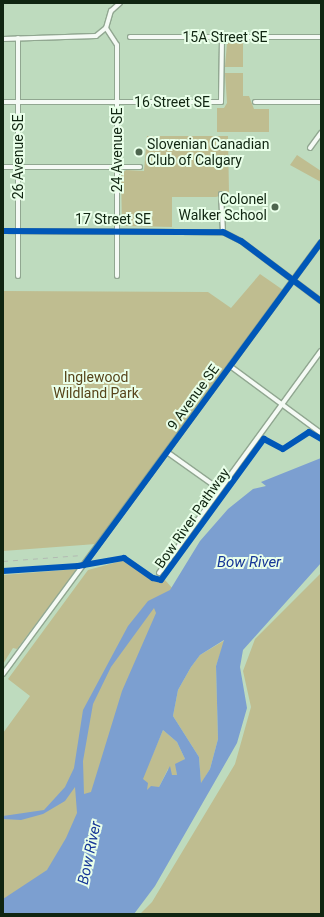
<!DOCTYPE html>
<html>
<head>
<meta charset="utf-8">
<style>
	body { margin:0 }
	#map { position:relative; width:324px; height:917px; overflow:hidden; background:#bedbbe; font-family:Roboto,sans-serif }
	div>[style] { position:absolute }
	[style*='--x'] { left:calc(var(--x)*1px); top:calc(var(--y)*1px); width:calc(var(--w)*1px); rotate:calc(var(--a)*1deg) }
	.green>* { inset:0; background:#bfbd90 }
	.water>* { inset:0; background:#7c9fd0 }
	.roads { filter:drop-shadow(1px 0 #91a791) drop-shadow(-1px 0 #91a791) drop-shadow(0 1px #91a791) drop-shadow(0 -1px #91a791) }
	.street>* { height:4px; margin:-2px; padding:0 2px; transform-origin:2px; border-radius:2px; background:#f5faf5 }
	.rail>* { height:1px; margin-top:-0.5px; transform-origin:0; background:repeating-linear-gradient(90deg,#b2b9b2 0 5px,transparent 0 10px) }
	.cycleway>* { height:6px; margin:-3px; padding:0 3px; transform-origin:3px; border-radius:3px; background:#0057b8 }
	.dots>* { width:11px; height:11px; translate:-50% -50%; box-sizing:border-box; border:2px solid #e9ffe9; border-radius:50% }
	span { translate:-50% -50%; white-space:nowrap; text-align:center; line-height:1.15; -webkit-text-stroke:4px #e9ffe9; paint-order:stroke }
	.street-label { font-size:14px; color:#102511 }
	.poi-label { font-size:14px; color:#102511 }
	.left { translate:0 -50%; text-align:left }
	.right { translate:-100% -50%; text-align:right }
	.park-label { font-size:14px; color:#57441a }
	.water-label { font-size:15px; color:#163797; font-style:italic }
	.frame { position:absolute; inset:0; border:4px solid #102511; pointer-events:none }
</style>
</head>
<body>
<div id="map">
	<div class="green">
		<div style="clip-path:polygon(243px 42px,243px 67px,225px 67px,227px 43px)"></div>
		<div style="clip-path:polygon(225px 73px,243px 73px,243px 96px,249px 96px,254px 109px,269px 109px,269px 132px,217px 132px,217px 108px,224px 108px,227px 103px)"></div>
		<div style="clip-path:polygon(147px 136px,228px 136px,229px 193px,216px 197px,172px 197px,172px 227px,122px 226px,121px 174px,126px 170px,144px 171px)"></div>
		<div style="clip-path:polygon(297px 155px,321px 171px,321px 182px,290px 165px)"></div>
		<div style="clip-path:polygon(260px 274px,283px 290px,96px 544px,3px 551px,3px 291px,208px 292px,231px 308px)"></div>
		<div style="clip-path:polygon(125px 560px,154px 581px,165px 580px,173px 589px,72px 848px,3px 910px,3px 733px,30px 696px,8px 679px,88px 570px)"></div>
		<div style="clip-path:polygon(77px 569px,17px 649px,13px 648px,3px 664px,3px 575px)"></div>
		<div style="clip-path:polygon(321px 573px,321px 914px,140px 914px,152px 902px,235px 764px,251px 707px,243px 671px,255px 639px)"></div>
		<div style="clip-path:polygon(225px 640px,216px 666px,218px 739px,210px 769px,201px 784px,199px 757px,173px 716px,178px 690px,191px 667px,200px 655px)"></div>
		<div style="clip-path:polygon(163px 730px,177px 742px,185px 759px,176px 765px,177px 775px,172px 775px,168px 769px,159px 787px,147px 791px,142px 779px)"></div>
	</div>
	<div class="water">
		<div style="clip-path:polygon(evenodd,321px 458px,321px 563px,243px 650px,240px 667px,247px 708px,237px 743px,155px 886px,134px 914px,3px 914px,3px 899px,47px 870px,66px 838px,77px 813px,75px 787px,65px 801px,43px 814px,21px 820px,3px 819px,3px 816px,44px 810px,65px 787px,74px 768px,83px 710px,128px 626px,148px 601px,170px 590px,200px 541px,228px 509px,253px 489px,266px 486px,261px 482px,321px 458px,154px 608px,156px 613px,122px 691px,91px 792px,84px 794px,83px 761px,93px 704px,111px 667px,154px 608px,321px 458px,224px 640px,216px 666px,218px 739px,210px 769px,201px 783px,199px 757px,173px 716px,178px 690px,191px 667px,200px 655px,224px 640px,321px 458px,163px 730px,177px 742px,185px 759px,175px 764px,177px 775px,172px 775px,170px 766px,159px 787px,151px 786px,147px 790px,148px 783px,143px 779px,163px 730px)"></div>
	</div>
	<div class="roads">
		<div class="street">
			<div style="--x:106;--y:28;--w:20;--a:57"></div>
			<div style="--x:117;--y:45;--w:231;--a:90"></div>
			<div style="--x:130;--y:37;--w:191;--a:0"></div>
			<div style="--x:3;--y:39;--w:93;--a:-1.8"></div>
			<div style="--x:96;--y:36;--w:13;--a:-39"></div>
			<div style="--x:106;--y:28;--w:18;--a:-74"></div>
			<div style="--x:111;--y:11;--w:12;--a:-42"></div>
			<div style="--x:3;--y:102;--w:218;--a:0"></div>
			<div style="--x:221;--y:102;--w:65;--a:-89.1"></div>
			<div style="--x:255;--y:102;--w:66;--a:0"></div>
			<div style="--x:310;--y:148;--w:19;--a:-54"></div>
			<div style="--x:3;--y:167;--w:137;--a:0"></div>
			<div style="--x:221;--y:194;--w:38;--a:87"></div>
			<div style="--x:3;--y:231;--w:220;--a:0.3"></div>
			<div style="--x:223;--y:232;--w:20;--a:27"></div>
			<div style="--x:241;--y:241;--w:100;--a:36.9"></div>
			<div style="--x:18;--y:276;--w:238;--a:-90"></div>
			<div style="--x:230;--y:366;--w:113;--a:36.4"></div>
			<div style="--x:167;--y:452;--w:64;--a:35.4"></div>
			<div style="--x:159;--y:573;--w:275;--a:-53.9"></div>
			<div style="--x:3;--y:674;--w:536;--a:-53.64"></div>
		</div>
	</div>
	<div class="rail">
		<div style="--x:3;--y:561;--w:79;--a:-4.3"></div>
	</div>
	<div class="cycleway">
		<div style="--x:3;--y:231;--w:220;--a:0.3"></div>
		<div style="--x:223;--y:232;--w:20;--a:27"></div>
		<div style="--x:241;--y:241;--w:100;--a:36.9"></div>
		<div style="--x:84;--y:565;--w:401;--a:-53.7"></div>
		<div style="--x:3;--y:571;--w:75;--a:-3.8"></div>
		<div style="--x:78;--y:566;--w:47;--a:-9.9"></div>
		<div style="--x:124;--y:558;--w:35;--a:35"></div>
		<div style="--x:153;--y:578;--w:8;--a:14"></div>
		<div style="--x:161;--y:580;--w:175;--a:-53.9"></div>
		<div style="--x:264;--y:439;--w:21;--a:28"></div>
		<div style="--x:283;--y:449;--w:31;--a:-33"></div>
		<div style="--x:309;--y:432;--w:14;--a:30"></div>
	</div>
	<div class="dots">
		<div style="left:139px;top:152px;background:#4d654e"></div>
		<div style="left:275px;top:207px;background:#4d654e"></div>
	</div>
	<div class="street-label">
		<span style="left:225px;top:37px">15A Street SE</span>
		<span style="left:172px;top:102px">16 Street SE</span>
		<span style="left:117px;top:150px;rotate:-90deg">24 Avenue SE</span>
		<span style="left:18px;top:157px;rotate:-90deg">26 Avenue SE</span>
		<span style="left:113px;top:219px">17 Street SE</span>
		<span style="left:193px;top:397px;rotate:-54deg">9 Avenue SE</span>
		<span style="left:192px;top:518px;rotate:-55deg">Bow River Pathway</span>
	</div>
	<div class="poi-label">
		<span class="left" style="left:147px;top:152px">Slovenian Canadian<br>Club of Calgary</span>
		<span class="right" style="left:267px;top:207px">Colonel<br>Walker School</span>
	</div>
	<div class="park-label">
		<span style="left:96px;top:385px">Inglewood<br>Wildland Park</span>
	</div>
	<div class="water-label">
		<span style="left:249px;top:563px">Bow River</span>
		<span style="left:90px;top:853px;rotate:-78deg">Bow River</span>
	</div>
	<div class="frame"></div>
</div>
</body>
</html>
